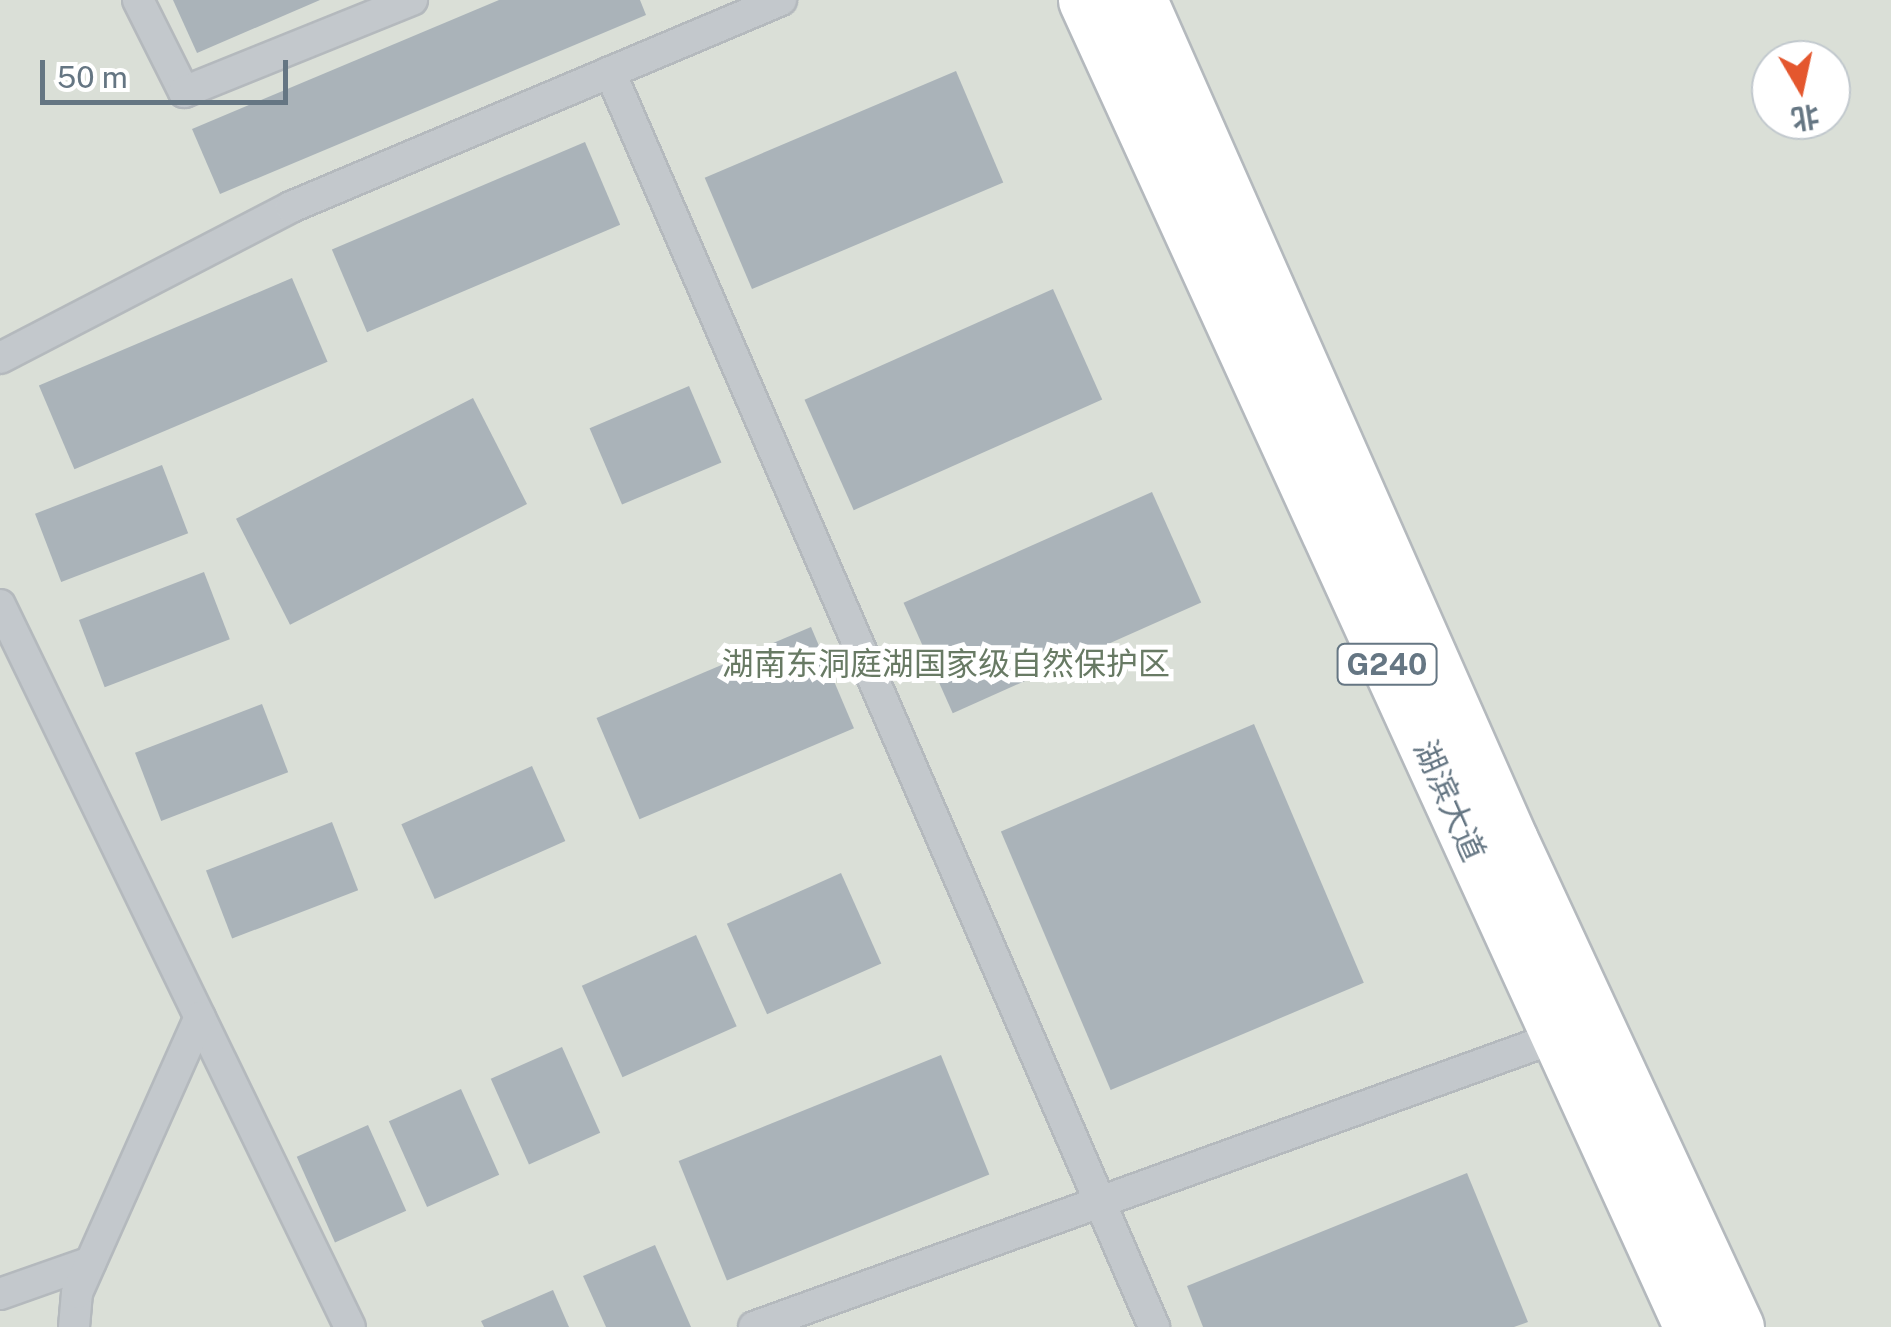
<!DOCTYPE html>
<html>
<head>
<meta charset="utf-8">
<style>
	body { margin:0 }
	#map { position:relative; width:1891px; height:1327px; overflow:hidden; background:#fafaf8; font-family:"Public Sans","Noto Sans SC",sans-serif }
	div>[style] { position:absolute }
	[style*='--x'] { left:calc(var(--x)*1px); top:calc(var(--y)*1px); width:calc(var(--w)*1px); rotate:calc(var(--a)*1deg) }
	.green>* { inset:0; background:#dadfd7 }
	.building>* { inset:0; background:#aab3b9; transform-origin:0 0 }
	.roads { filter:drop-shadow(2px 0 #b4b9bd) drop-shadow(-2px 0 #b4b9bd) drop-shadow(0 2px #b4b9bd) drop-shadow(0 -2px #b4b9bd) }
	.street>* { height:30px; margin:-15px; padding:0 15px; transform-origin:15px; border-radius:15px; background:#c3c8cc }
	.highway>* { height:55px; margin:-27.5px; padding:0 27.5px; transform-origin:27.5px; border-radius:27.5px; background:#fff }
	span { translate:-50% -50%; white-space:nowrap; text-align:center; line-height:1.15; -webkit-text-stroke:10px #fff; paint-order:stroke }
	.shield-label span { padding:2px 8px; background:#fff; border:2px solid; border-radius:8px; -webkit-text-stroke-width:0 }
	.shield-label { font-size:30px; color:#657683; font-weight:700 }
	.park-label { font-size:32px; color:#687a64 }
	.street-label { font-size:32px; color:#657683 }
	.north { position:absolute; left:1751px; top:40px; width:100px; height:100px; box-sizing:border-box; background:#fff; border:2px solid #c1c8cd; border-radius:50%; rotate:171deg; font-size:28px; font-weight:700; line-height:40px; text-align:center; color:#657683 }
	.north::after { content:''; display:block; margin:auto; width:35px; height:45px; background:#e4572e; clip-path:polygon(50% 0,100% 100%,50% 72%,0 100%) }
	.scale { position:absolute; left:40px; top:60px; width:248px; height:45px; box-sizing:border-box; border:5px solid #657683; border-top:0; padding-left:12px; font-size:30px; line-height:35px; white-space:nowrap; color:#657683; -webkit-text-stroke:8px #fff; paint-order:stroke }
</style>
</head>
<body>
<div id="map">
	<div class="green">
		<div style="clip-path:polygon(evenodd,0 0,1891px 0,1891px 1327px,0 1327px,0 0,1771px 60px,1831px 60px,1831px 120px,1771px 120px,1771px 60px)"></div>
	</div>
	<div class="building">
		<div style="clip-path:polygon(173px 0,320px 0,197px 53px)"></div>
		<div style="clip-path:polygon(499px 0,640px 0,646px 15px,220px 194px,192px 129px)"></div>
		<div style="left:956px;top:71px;width:121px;height:273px;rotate:67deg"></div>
		<div style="left:585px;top:142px;width:90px;height:275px;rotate:67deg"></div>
		<div style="left:292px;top:278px;width:91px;height:275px;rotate:67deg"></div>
		<div style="left:1053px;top:289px;width:121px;height:272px;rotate:66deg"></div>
		<div style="left:689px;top:386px;width:83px;height:108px;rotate:67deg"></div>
		<div style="left:473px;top:398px;width:119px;height:266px;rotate:63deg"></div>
		<div style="left:162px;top:465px;width:73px;height:136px;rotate:69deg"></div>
		<div style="left:1152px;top:492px;width:121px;height:272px;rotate:66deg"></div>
		<div style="left:204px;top:572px;width:72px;height:134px;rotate:69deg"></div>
		<div style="left:811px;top:627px;width:110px;height:233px;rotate:67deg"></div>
		<div style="left:262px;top:704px;width:73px;height:136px;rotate:69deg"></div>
		<div style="left:1254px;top:724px;width:281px;height:275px;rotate:67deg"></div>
		<div style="left:532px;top:766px;width:82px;height:143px;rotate:66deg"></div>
		<div style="left:332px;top:822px;width:73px;height:135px;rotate:69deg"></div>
		<div style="left:841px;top:873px;width:99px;height:125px;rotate:66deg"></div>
		<div style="left:696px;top:935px;width:100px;height:125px;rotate:66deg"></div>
		<div style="left:562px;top:1047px;width:94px;height:78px;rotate:66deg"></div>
		<div style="left:941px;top:1055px;width:129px;height:283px;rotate:68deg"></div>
		<div style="left:461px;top:1089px;width:94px;height:79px;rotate:66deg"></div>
		<div style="left:368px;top:1125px;width:94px;height:78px;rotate:66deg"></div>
		<div style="clip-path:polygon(1467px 1173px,1528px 1322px,1514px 1327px,1203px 1327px,1187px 1286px)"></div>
		<div style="clip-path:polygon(655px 1245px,691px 1327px,606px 1327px,583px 1276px)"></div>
		<div style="clip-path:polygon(553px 1290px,569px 1327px,484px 1327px,481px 1321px)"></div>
	</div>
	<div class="roads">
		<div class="street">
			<div style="--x:138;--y:0;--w:103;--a:63.4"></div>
			<div style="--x:184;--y:92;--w:246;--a:-22"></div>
			<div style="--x:610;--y:72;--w:1368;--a:66.56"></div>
			<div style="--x:0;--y:358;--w:328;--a:-27.4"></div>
			<div style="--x:291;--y:207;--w:532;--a:-22.9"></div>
			<div style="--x:0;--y:605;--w:802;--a:64.14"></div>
			<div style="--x:0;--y:1294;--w:96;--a:-19.4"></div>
			<div style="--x:74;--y:1327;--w:34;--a:-85"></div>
			<div style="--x:77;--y:1293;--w:302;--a:-66"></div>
			<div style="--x:754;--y:1327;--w:854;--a:-19.86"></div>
		</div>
		<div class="highway">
			<div style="--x:1086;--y:0;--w:1459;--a:65.46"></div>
			<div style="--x:1139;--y:0;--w:918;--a:66.17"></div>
			<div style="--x:1510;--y:840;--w:537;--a:65.11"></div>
		</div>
	</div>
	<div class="shield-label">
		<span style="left:1387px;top:664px">G240</span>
	</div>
	<div class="park-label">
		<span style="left:946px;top:664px">湖南东洞庭湖国家级自然保护区</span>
	</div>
	<div class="street-label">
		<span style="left:1449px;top:801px;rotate:66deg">湖滨大道</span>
	</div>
	<div class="north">北</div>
	<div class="scale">50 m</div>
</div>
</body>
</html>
